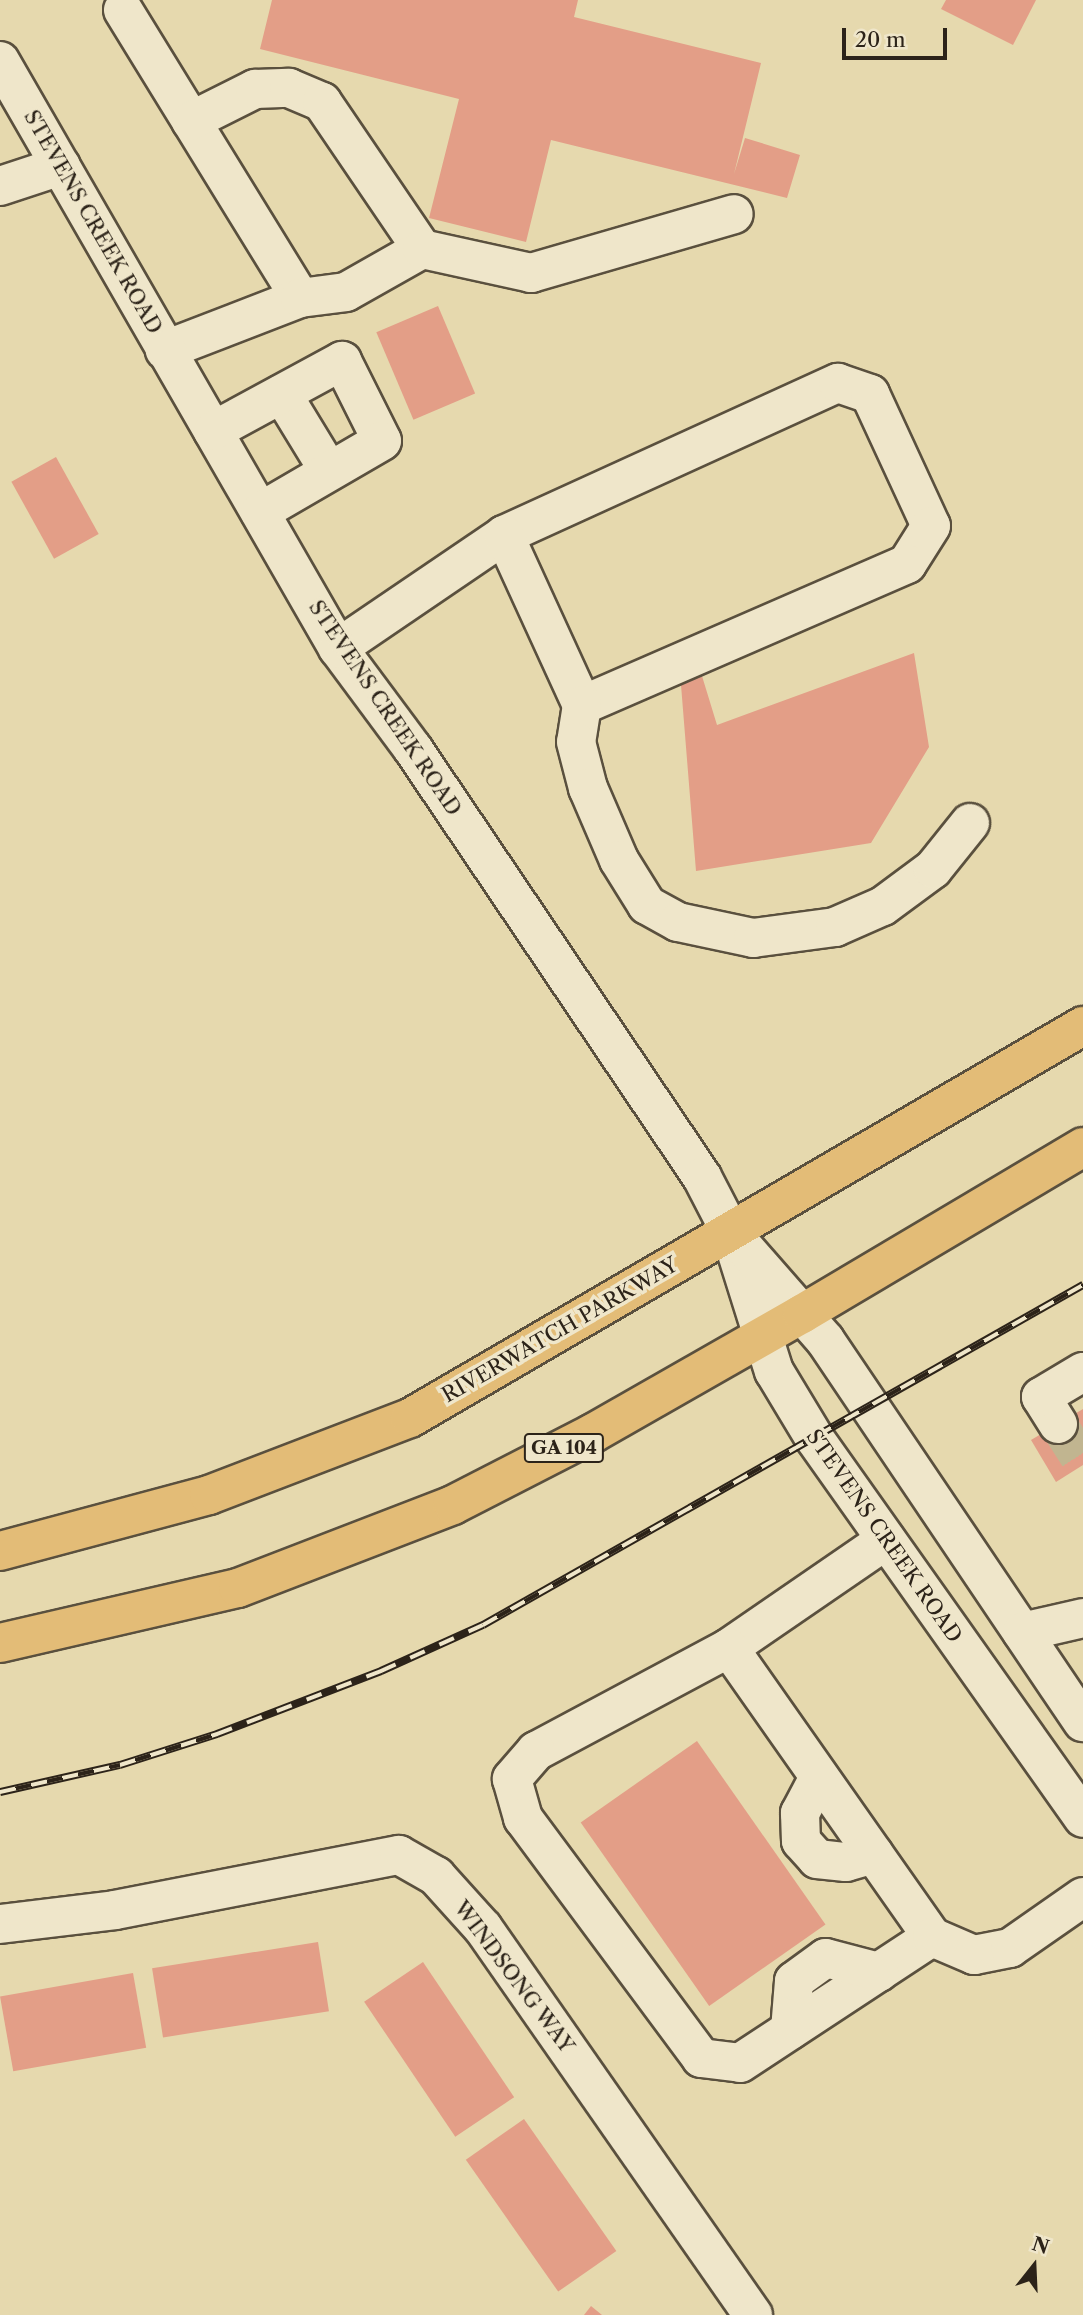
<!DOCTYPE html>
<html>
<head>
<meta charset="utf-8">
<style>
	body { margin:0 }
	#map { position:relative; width:1083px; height:2315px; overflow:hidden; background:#e6d9ae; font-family:"Libre Caslon Text",serif }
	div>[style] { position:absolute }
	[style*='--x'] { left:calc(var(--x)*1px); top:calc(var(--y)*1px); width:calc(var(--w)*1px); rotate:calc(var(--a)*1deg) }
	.building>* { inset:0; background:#e39e87; transform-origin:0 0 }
	.minor-tunnel>* { height:38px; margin-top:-19px; transform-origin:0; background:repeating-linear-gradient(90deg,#c1b590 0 38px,transparent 0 57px) }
	.roads { filter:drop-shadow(2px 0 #5a503e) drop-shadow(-2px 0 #5a503e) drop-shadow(0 2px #5a503e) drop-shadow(0 -2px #5a503e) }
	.minor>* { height:38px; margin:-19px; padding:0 19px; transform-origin:19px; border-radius:19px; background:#efe6ca }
	.major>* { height:38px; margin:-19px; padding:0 19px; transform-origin:19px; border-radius:19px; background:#e3bc77 }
	.rail>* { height:8px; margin-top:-4px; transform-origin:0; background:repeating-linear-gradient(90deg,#efe6ca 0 16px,#2c2319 0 32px); box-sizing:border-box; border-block:2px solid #2c2319 }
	span { translate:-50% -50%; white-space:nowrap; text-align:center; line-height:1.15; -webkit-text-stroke:7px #efe6ca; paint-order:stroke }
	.shield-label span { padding:2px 5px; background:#efe6ca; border:2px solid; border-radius:5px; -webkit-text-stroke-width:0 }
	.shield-label { font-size:19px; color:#2c2319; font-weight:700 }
	.street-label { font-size:21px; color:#2c2319 }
	.north { position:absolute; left:999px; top:2231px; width:70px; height:70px; -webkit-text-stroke:5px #efe6ca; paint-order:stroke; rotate:18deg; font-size:19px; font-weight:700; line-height:28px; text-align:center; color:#2c2319 }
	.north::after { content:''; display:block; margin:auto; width:24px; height:32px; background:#2c2319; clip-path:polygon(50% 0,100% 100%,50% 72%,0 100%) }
	.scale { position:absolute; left:842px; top:28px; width:105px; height:32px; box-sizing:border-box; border:4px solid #2c2319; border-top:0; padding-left:9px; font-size:21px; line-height:24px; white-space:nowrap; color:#2c2319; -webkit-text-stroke:5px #efe6ca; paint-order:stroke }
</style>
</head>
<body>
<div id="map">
	<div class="building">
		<div style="clip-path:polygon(272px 0,578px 0,574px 17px,761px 63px,734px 174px,745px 138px,800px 155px,787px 198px,551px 140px,526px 242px,429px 218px,459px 99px,260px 49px)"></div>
		<div style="clip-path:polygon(946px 0,1036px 0,1013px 45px,941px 9px)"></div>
		<div style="left:438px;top:306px;width:95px;height:67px;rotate:67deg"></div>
		<div style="left:56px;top:457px;width:88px;height:51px;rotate:61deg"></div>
		<div style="clip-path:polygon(914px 653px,929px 747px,871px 843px,696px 871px,681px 685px,702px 676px,717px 725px)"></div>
		<div style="clip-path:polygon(1083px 1409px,1083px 1465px,1056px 1482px,1031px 1440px)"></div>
		<div style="left:697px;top:1741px;width:224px;height:142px;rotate:55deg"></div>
		<div style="left:318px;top:1942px;width:70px;height:168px;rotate:81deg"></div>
		<div style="left:423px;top:1962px;width:163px;height:71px;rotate:56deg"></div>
		<div style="left:133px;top:1973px;width:76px;height:135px;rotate:80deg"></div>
		<div style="left:524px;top:2119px;width:161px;height:71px;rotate:55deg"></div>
		<div style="clip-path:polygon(591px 2306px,602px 2315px,584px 2315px)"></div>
	</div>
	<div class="minor-tunnel">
		<div style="--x:1058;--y:1424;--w:46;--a:57.3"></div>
	</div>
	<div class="roads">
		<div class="minor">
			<div style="--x:123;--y:10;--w:338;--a:58.4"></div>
			<div style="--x:300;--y:298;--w:145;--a:158.9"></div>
			<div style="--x:0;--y:61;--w:677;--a:60.07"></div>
			<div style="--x:338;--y:648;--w:126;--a:53.4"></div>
			<div style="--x:413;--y:749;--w:516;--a:55.97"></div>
			<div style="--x:702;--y:1177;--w:61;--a:62.6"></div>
			<div style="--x:730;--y:1231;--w:147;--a:72.6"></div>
			<div style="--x:774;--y:1371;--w:79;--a:58.9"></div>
			<div style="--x:815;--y:1439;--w:464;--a:54.7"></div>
			<div style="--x:191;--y:121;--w:72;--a:-26.6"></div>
			<div style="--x:255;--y:89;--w:34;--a:-2"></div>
			<div style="--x:289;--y:88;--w:36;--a:23"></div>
			<div style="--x:322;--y:102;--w:178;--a:55.8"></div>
			<div style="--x:0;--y:186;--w:64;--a:-18.2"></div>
			<div style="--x:300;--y:298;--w:46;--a:-7.4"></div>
			<div style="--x:346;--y:292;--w:87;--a:-29.5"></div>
			<div style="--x:422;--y:249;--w:112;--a:12.4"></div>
			<div style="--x:531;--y:273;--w:211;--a:-16.2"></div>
			<div style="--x:282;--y:394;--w:90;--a:58.6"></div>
			<div style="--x:213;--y:431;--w:147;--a:-28.5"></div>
			<div style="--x:342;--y:361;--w:89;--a:63.4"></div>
			<div style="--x:382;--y:441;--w:141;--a:149.8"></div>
			<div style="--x:338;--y:648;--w:201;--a:-34.2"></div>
			<div style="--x:504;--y:535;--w:367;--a:-24.5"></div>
			<div style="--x:838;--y:383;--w:34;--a:19"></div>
			<div style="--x:870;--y:394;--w:145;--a:65.2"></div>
			<div style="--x:931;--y:526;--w:45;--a:122.3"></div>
			<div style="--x:907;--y:564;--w:354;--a:156.5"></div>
			<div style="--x:582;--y:705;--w:187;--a:-114.6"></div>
			<div style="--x:582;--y:705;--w:37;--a:99"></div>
			<div style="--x:576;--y:742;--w:48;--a:75.4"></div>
			<div style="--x:588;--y:788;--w:78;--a:66.7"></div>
			<div style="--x:619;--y:860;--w:53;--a:58.1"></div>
			<div style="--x:647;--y:905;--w:35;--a:29"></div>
			<div style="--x:678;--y:922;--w:77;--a:12"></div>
			<div style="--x:753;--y:938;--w:83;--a:-7.6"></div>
			<div style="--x:835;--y:927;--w:52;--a:-23.6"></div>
			<div style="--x:883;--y:906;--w:62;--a:-36.5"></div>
			<div style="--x:933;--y:869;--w:59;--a:-51.2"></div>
			<div style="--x:740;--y:1243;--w:129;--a:48.8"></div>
			<div style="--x:825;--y:1340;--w:461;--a:56"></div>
			<div style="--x:1058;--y:1424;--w:32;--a:-122"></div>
			<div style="--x:1041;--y:1397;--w:49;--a:-30.8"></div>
			<div style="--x:886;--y:1540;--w:191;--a:145.5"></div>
			<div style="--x:729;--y:1648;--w:219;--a:151.9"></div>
			<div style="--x:536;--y:1751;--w:37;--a:131"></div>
			<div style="--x:512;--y:1779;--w:41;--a:74.2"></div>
			<div style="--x:523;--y:1818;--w:299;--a:53.4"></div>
			<div style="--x:701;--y:2058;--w:39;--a:7"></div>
			<div style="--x:740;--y:2063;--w:230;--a:-33.3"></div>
			<div style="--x:1022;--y:1632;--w:63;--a:-12.9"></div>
			<div style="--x:729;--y:1648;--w:353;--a:54.9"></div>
			<div style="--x:932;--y:1937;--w:46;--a:23.2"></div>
			<div style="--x:974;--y:1955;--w:37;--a:-11"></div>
			<div style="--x:1010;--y:1948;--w:89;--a:-34.9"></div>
			<div style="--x:819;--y:1777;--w:41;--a:117.8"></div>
			<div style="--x:800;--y:1813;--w:28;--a:88"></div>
			<div style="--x:801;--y:1841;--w:24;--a:48"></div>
			<div style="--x:817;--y:1859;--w:29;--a:6"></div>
			<div style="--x:846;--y:1862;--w:29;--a:-16"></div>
			<div style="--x:0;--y:1924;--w:116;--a:-6.9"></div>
			<div style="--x:115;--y:1910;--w:289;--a:-11"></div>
			<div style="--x:399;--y:1855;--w:43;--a:29.6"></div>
			<div style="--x:436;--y:1876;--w:70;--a:47.9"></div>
			<div style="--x:483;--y:1928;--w:472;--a:55.1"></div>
			<div style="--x:790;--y:2030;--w:49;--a:-85.3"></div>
			<div style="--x:794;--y:1981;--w:39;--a:-36"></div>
			<div style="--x:826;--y:1958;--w:55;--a:14.8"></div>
		</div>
		<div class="major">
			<div style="--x:0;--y:1551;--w:216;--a:-15"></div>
			<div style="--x:209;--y:1495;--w:215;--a:-21"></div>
			<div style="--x:410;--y:1418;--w:779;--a:-30.22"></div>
			<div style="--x:0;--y:1643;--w:244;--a:-13"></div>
			<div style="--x:238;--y:1588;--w:230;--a:-21.1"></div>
			<div style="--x:453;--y:1505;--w:157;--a:-27.2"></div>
			<div style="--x:593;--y:1433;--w:241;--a:-29.7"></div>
			<div style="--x:802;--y:1314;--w:327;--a:-30.7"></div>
		</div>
	</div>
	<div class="rail">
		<div style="--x:0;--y:1792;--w:123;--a:-12.7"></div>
		<div style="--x:120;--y:1765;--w:102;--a:-17.7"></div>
		<div style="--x:217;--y:1734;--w:176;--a:-21"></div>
		<div style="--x:381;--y:1671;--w:112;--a:-24.3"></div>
		<div style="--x:483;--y:1625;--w:690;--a:-29.54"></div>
	</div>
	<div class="shield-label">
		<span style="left:564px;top:1448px">GA 104</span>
	</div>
	<div class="street-label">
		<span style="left:93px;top:222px;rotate:60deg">STEVENS CREEK ROAD</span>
		<span style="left:385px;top:708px;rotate:56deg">STEVENS CREEK ROAD</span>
		<span style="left:560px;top:1330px;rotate:-30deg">RIVERWATCH PARKWAY</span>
		<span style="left:884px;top:1536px;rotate:55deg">STEVENS CREEK ROAD</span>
		<span style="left:514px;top:1977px;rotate:53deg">WINDSONG WAY</span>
	</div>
	<div class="north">N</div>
	<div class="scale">20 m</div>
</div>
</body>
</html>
